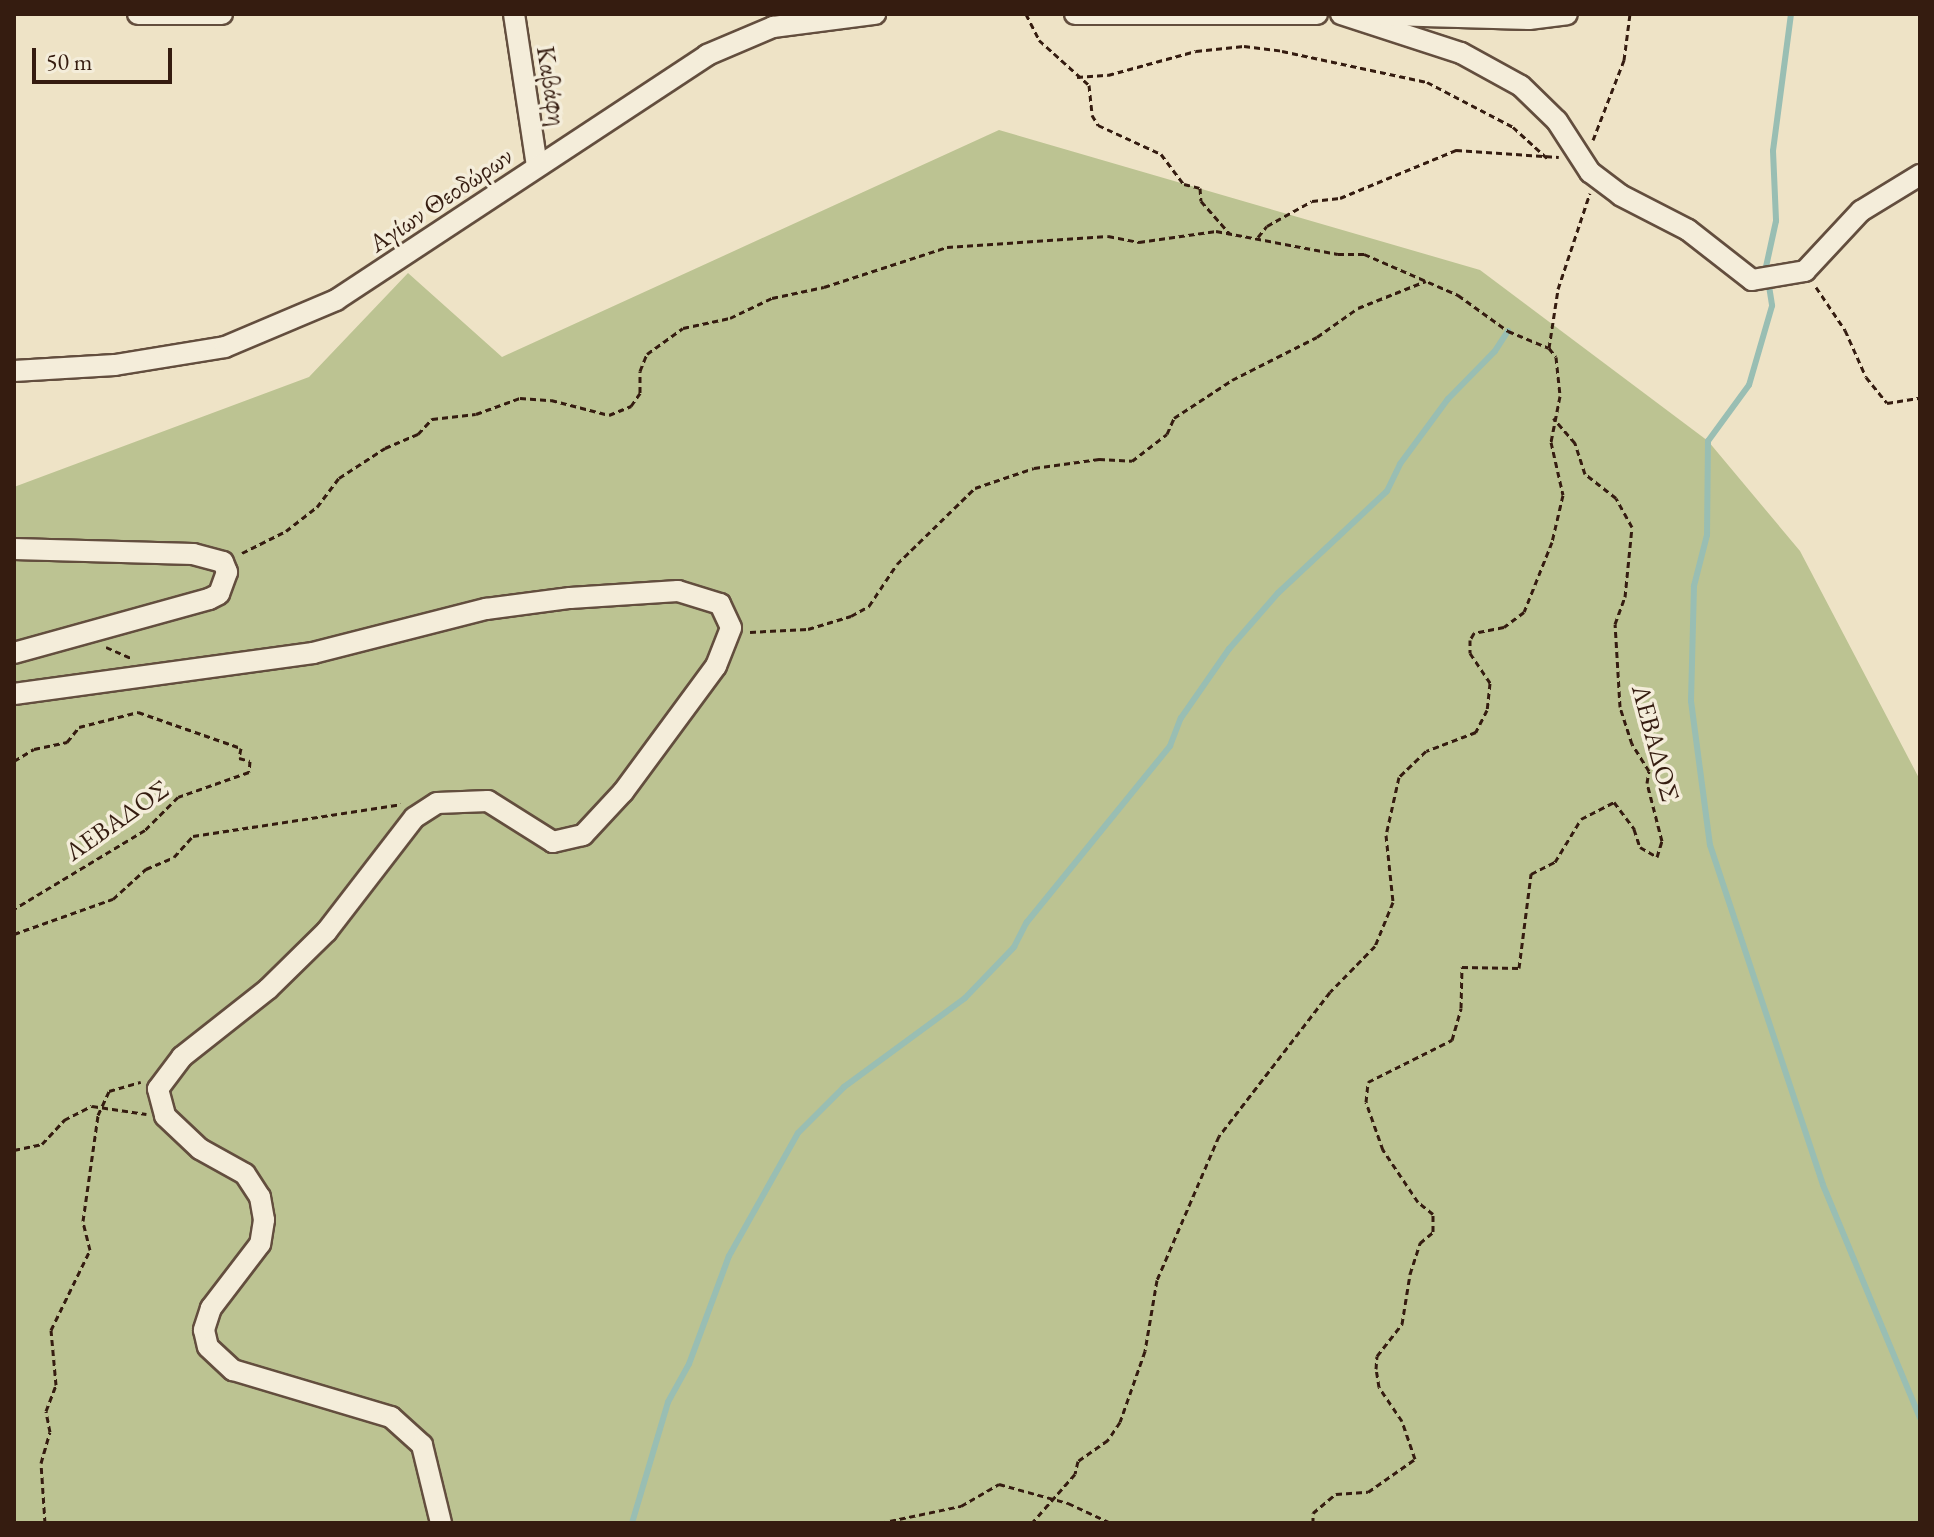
<!DOCTYPE html>
<html>
<head>
<meta charset="utf-8">
<style>
	body { margin:0 }
	#map { position:relative; width:1934px; height:1537px; overflow:hidden; background:#eee3c6; font-family:"EB Garamond",serif }
	div>[style] { position:absolute }
	[style*='--x'] { left:calc(var(--x)*1px); top:calc(var(--y)*1px); width:calc(var(--w)*1px); rotate:calc(var(--a)*1deg) }
	.green>* { inset:0; background:#bcc392 }
	.stream>* { height:6px; margin:-3px; padding:0 3px; transform-origin:3px; border-radius:3px; background:#99beb3 }
	.path>* { height:3px; margin-top:-1.5px; transform-origin:0; background:repeating-linear-gradient(90deg,#351c10 0 6px,transparent 0 10px) }
	.roads { filter:drop-shadow(2px 0 #634e3e) drop-shadow(-2px 0 #634e3e) drop-shadow(0 2px #634e3e) drop-shadow(0 -2px #634e3e) }
	.minor>* { height:20px; margin:-10px; padding:0 10px; transform-origin:10px; border-radius:10px; background:#f4edda }
	span { translate:-50% -50%; white-space:nowrap; text-align:center; line-height:1.15; -webkit-text-stroke:7px #f4edda; paint-order:stroke }
	.street-label { font-size:26px; color:#351c10 }
	.frame { position:absolute; inset:0; border:16px solid #351c10; pointer-events:none }
	.scale { position:absolute; left:32px; top:48px; width:140px; height:36px; box-sizing:border-box; border:4px solid #351c10; border-top:0; padding-left:10px; font-size:24px; line-height:28px; white-space:nowrap; color:#351c10; -webkit-text-stroke:6px #f4edda; paint-order:stroke }
</style>
</head>
<body>
<div id="map">
	<div class="green">
		<div style="clip-path:polygon(999px 130px,1480px 270px,1708px 441px,1800px 551px,1920px 780px,1920px 1523px,14px 1523px,14px 487px,309px 377px,408px 273px,502px 357px)"></div>
	</div>
	<div class="stream">
		<div style="--x:1791;--y:14;--w:138;--a:97.5"></div>
		<div style="--x:1773;--y:151;--w:70;--a:87.5"></div>
		<div style="--x:1776;--y:221;--w:47;--a:102.3"></div>
		<div style="--x:1766;--y:267;--w:39;--a:81"></div>
		<div style="--x:1772;--y:306;--w:82;--a:106.2"></div>
		<div style="--x:1749;--y:385;--w:69;--a:126.2"></div>
		<div style="--x:1708;--y:441;--w:94;--a:90.6"></div>
		<div style="--x:1707;--y:535;--w:53;--a:104.3"></div>
		<div style="--x:1694;--y:586;--w:115;--a:91.5"></div>
		<div style="--x:1691;--y:701;--w:145;--a:82.5"></div>
		<div style="--x:1710;--y:845;--w:358;--a:71.6"></div>
		<div style="--x:1823;--y:1185;--w:252;--a:67.4"></div>
		<div style="--x:632;--y:1523;--w:126;--a:-73.4"></div>
		<div style="--x:668;--y:1402;--w:43;--a:-61.1"></div>
		<div style="--x:689;--y:1364;--w:115;--a:-69.7"></div>
		<div style="--x:729;--y:1256;--w:141;--a:-60.7"></div>
		<div style="--x:798;--y:1133;--w:65;--a:-45"></div>
		<div style="--x:844;--y:1087;--w:150;--a:-36.3"></div>
		<div style="--x:965;--y:998;--w:71;--a:-46.1"></div>
		<div style="--x:1014;--y:947;--w:28;--a:-63"></div>
		<div style="--x:1027;--y:922;--w:227;--a:-50.9"></div>
		<div style="--x:1170;--y:746;--w:30;--a:-69"></div>
		<div style="--x:1181;--y:718;--w:84;--a:-55.2"></div>
		<div style="--x:1229;--y:649;--w:74;--a:-48.8"></div>
		<div style="--x:1278;--y:593;--w:149;--a:-43.1"></div>
		<div style="--x:1387;--y:491;--w:30;--a:-64"></div>
		<div style="--x:1400;--y:464;--w:81;--a:-53.6"></div>
		<div style="--x:1448;--y:399;--w:67;--a:-45.6"></div>
		<div style="--x:1495;--y:351;--w:24;--a:-57"></div>
	</div>
	<div class="path">
		<div style="--x:1026;--y:14;--w:29;--a:63"></div>
		<div style="--x:1039;--y:40;--w:67;--a:42"></div>
		<div style="--x:1089;--y:85;--w:30;--a:84"></div>
		<div style="--x:1092;--y:115;--w:12;--a:59"></div>
		<div style="--x:1098;--y:125;--w:69;--a:24.7"></div>
		<div style="--x:1161;--y:154;--w:38;--a:53"></div>
		<div style="--x:1184;--y:184;--w:16;--a:14"></div>
		<div style="--x:1200;--y:188;--w:13;--a:86"></div>
		<div style="--x:1201;--y:201;--w:44;--a:48.7"></div>
		<div style="--x:1077;--y:77;--w:31;--a:-4"></div>
		<div style="--x:1108;--y:75;--w:91;--a:-15.3"></div>
		<div style="--x:1196;--y:51;--w:48;--a:-5.9"></div>
		<div style="--x:1244;--y:46;--w:38;--a:7"></div>
		<div style="--x:1282;--y:51;--w:148;--a:12.1"></div>
		<div style="--x:1427;--y:82;--w:97;--a:27.6"></div>
		<div style="--x:1513;--y:127;--w:47;--a:42.4"></div>
		<div style="--x:1593;--y:140;--w:86;--a:-68.8"></div>
		<div style="--x:1624;--y:60;--w:46;--a:-82.6"></div>
		<div style="--x:1258;--y:237;--w:14;--a:-51"></div>
		<div style="--x:1267;--y:226;--w:51;--a:-29.1"></div>
		<div style="--x:1312;--y:201;--w:28;--a:-6"></div>
		<div style="--x:1340;--y:198;--w:126;--a:-22.5"></div>
		<div style="--x:1456;--y:150;--w:103;--a:3.9"></div>
		<div style="--x:1816;--y:287;--w:52;--a:56"></div>
		<div style="--x:1845;--y:330;--w:51;--a:65.9"></div>
		<div style="--x:1866;--y:377;--w:33;--a:51"></div>
		<div style="--x:1887;--y:403;--w:33;--a:-9"></div>
		<div style="--x:1549;--y:348;--w:60;--a:-81.3"></div>
		<div style="--x:1558;--y:289;--w:101;--a:-71.6"></div>
		<div style="--x:242;--y:553;--w:49;--a:-26.6"></div>
		<div style="--x:286;--y:531;--w:39;--a:-38"></div>
		<div style="--x:317;--y:507;--w:36;--a:-53"></div>
		<div style="--x:339;--y:478;--w:55;--a:-33.1"></div>
		<div style="--x:385;--y:448;--w:36;--a:-23"></div>
		<div style="--x:418;--y:434;--w:21;--a:-47"></div>
		<div style="--x:432;--y:419;--w:44;--a:-6.5"></div>
		<div style="--x:476;--y:414;--w:47;--a:-20"></div>
		<div style="--x:520;--y:398;--w:31;--a:4"></div>
		<div style="--x:551;--y:400;--w:60;--a:14.5"></div>
		<div style="--x:609;--y:415;--w:24;--a:-22"></div>
		<div style="--x:631;--y:406;--w:16;--a:-55"></div>
		<div style="--x:640;--y:393;--w:22;--a:-90"></div>
		<div style="--x:640;--y:371;--w:18;--a:-68"></div>
		<div style="--x:647;--y:354;--w:44;--a:-35.8"></div>
		<div style="--x:683;--y:328;--w:48;--a:-12"></div>
		<div style="--x:730;--y:318;--w:47;--a:-25.5"></div>
		<div style="--x:772;--y:298;--w:53;--a:-11.9"></div>
		<div style="--x:824;--y:287;--w:129;--a:-18"></div>
		<div style="--x:947;--y:247;--w:161;--a:-3.9"></div>
		<div style="--x:1108;--y:236;--w:32;--a:11"></div>
		<div style="--x:1139;--y:242;--w:78;--a:-8.1"></div>
		<div style="--x:1216;--y:231;--w:124;--a:10.7"></div>
		<div style="--x:1338;--y:254;--w:26;--a:0"></div>
		<div style="--x:1364;--y:254;--w:103;--a:23.6"></div>
		<div style="--x:1458;--y:295;--w:62;--a:35.8"></div>
		<div style="--x:1508;--y:331;--w:44;--a:22.5"></div>
		<div style="--x:1549;--y:348;--w:11;--a:52"></div>
		<div style="--x:1556;--y:357;--w:39;--a:84"></div>
		<div style="--x:1560;--y:396;--w:47;--a:101.1"></div>
		<div style="--x:1551;--y:442;--w:54;--a:77.2"></div>
		<div style="--x:1563;--y:495;--w:48;--a:103.2"></div>
		<div style="--x:1552;--y:542;--w:75;--a:111.8"></div>
		<div style="--x:1524;--y:612;--w:25;--a:143"></div>
		<div style="--x:1504;--y:627;--w:31;--a:169"></div>
		<div style="--x:1474;--y:633;--w:8;--a:120"></div>
		<div style="--x:1470;--y:640;--w:13;--a:90"></div>
		<div style="--x:1470;--y:653;--w:36;--a:56"></div>
		<div style="--x:1490;--y:683;--w:27;--a:96"></div>
		<div style="--x:1487;--y:710;--w:25;--a:117"></div>
		<div style="--x:1476;--y:732;--w:53;--a:159.2"></div>
		<div style="--x:1426;--y:751;--w:37;--a:136"></div>
		<div style="--x:1399;--y:777;--w:59;--a:102.6"></div>
		<div style="--x:1386;--y:835;--w:67;--a:84"></div>
		<div style="--x:1393;--y:902;--w:48;--a:112.2"></div>
		<div style="--x:1375;--y:946;--w:64;--a:134.4"></div>
		<div style="--x:1330;--y:992;--w:182;--a:127.6"></div>
		<div style="--x:1219;--y:1136;--w:157;--a:113.3"></div>
		<div style="--x:1157;--y:1280;--w:72;--a:99.6"></div>
		<div style="--x:1145;--y:1351;--w:75;--a:109.4"></div>
		<div style="--x:1120;--y:1422;--w:22;--a:124"></div>
		<div style="--x:1108;--y:1440;--w:37;--a:145"></div>
		<div style="--x:1078;--y:1461;--w:13;--a:103"></div>
		<div style="--x:1075;--y:1474;--w:65;--a:131.3"></div>
		<div style="--x:750;--y:632;--w:58;--a:-3"></div>
		<div style="--x:808;--y:629;--w:45;--a:-16.8"></div>
		<div style="--x:851;--y:616;--w:21;--a:-29"></div>
		<div style="--x:869;--y:606;--w:50;--a:-56.3"></div>
		<div style="--x:897;--y:564;--w:109;--a:-44.3"></div>
		<div style="--x:975;--y:488;--w:62;--a:-18.7"></div>
		<div style="--x:1034;--y:468;--w:66;--a:-7.9"></div>
		<div style="--x:1099;--y:459;--w:33;--a:3"></div>
		<div style="--x:1132;--y:461;--w:44;--a:-37.6"></div>
		<div style="--x:1167;--y:434;--w:17;--a:-66"></div>
		<div style="--x:1174;--y:418;--w:69;--a:-33.2"></div>
		<div style="--x:1232;--y:380;--w:95;--a:-26.8"></div>
		<div style="--x:1317;--y:337;--w:50;--a:-35.3"></div>
		<div style="--x:1358;--y:308;--w:73;--a:-21.7"></div>
		<div style="--x:106;--y:647;--w:27;--a:24"></div>
		<div style="--x:14;--y:761;--w:23;--a:-31"></div>
		<div style="--x:34;--y:749;--w:34;--a:-12"></div>
		<div style="--x:67;--y:742;--w:19;--a:-51"></div>
		<div style="--x:79;--y:727;--w:61;--a:-14.3"></div>
		<div style="--x:138;--y:712;--w:109;--a:19.3"></div>
		<div style="--x:241;--y:748;--w:10;--a:101"></div>
		<div style="--x:239;--y:758;--w:11;--a:15"></div>
		<div style="--x:250;--y:761;--w:11;--a:95"></div>
		<div style="--x:249;--y:772;--w:75;--a:160.6"></div>
		<div style="--x:178;--y:797;--w:47;--a:135"></div>
		<div style="--x:145;--y:830;--w:153;--a:148.9"></div>
		<div style="--x:14;--y:934;--w:105;--a:-19.5"></div>
		<div style="--x:113;--y:899;--w:45;--a:-42.3"></div>
		<div style="--x:146;--y:869;--w:30;--a:-23"></div>
		<div style="--x:174;--y:857;--w:28;--a:-48"></div>
		<div style="--x:193;--y:836;--w:210;--a:-8.7"></div>
		<div style="--x:14;--y:1150;--w:29;--a:-12"></div>
		<div style="--x:42;--y:1144;--w:33;--a:-47"></div>
		<div style="--x:64;--y:1120;--w:31;--a:-27"></div>
		<div style="--x:92;--y:1106;--w:55;--a:8.4"></div>
		<div style="--x:45;--y:1523;--w:60;--a:-93.8"></div>
		<div style="--x:41;--y:1463;--w:32;--a:-74"></div>
		<div style="--x:50;--y:1432;--w:21;--a:-101"></div>
		<div style="--x:46;--y:1411;--w:28;--a:-69"></div>
		<div style="--x:56;--y:1385;--w:55;--a:-95.2"></div>
		<div style="--x:51;--y:1330;--w:89;--a:-64"></div>
		<div style="--x:90;--y:1250;--w:30;--a:-104"></div>
		<div style="--x:83;--y:1221;--w:107;--a:-81.9"></div>
		<div style="--x:98;--y:1115;--w:26;--a:-65"></div>
		<div style="--x:109;--y:1091;--w:33;--a:-16"></div>
		<div style="--x:880;--y:1523;--w:83;--a:-11.9"></div>
		<div style="--x:961;--y:1506;--w:44;--a:-30.1"></div>
		<div style="--x:999;--y:1484;--w:72;--a:15.4"></div>
		<div style="--x:1068;--y:1503;--w:47;--a:24.9"></div>
		<div style="--x:1313;--y:1523;--w:10;--a:-90"></div>
		<div style="--x:1313;--y:1513;--w:30;--a:-40"></div>
		<div style="--x:1336;--y:1494;--w:32;--a:-4"></div>
		<div style="--x:1368;--y:1492;--w:57;--a:-35.1"></div>
		<div style="--x:1415;--y:1459;--w:40;--a:-108.9"></div>
		<div style="--x:1402;--y:1421;--w:41;--a:-124.1"></div>
		<div style="--x:1379;--y:1387;--w:18;--a:-99"></div>
		<div style="--x:1376;--y:1369;--w:13;--a:-86"></div>
		<div style="--x:1377;--y:1356;--w:41;--a:-52"></div>
		<div style="--x:1402;--y:1324;--w:51;--a:-80.9"></div>
		<div style="--x:1410;--y:1274;--w:33;--a:-72"></div>
		<div style="--x:1420;--y:1243;--w:17;--a:-40"></div>
		<div style="--x:1433;--y:1232;--w:18;--a:-90"></div>
		<div style="--x:1433;--y:1214;--w:19;--a:-141"></div>
		<div style="--x:1418;--y:1202;--w:63;--a:-123.9"></div>
		<div style="--x:1383;--y:1150;--w:51;--a:-109.5"></div>
		<div style="--x:1366;--y:1102;--w:20;--a:-84"></div>
		<div style="--x:1368;--y:1082;--w:94;--a:-26.6"></div>
		<div style="--x:1452;--y:1040;--w:33;--a:-74"></div>
		<div style="--x:1461;--y:1008;--w:41;--a:-88.6"></div>
		<div style="--x:1462;--y:967;--w:57;--a:1"></div>
		<div style="--x:1519;--y:968;--w:95;--a:-82.7"></div>
		<div style="--x:1531;--y:874;--w:27;--a:-27"></div>
		<div style="--x:1555;--y:862;--w:50;--a:-58.8"></div>
		<div style="--x:1581;--y:819;--w:37;--a:-27"></div>
		<div style="--x:1614;--y:802;--w:34;--a:53"></div>
		<div style="--x:1634;--y:829;--w:19;--a:72"></div>
		<div style="--x:1640;--y:847;--w:20;--a:30"></div>
		<div style="--x:1657;--y:857;--w:17;--a:-73"></div>
		<div style="--x:1662;--y:841;--w:60;--a:-104.5"></div>
		<div style="--x:1647;--y:783;--w:12;--a:-81"></div>
		<div style="--x:1649;--y:771;--w:32;--a:-122"></div>
		<div style="--x:1632;--y:744;--w:39;--a:-108"></div>
		<div style="--x:1620;--y:707;--w:83;--a:-93.4"></div>
		<div style="--x:1615;--y:624;--w:29;--a:-70"></div>
		<div style="--x:1625;--y:597;--w:70;--a:-84.3"></div>
		<div style="--x:1632;--y:527;--w:33;--a:-119"></div>
		<div style="--x:1616;--y:498;--w:39;--a:-142"></div>
		<div style="--x:1585;--y:474;--w:33;--a:-108"></div>
		<div style="--x:1575;--y:443;--w:33;--a:-131"></div>
	</div>
	<div class="roads">
		<div class="minor">
			<div style="--x:138;--y:14;--w:84;--a:0"></div>
			<div style="--x:514;--y:14;--w:154;--a:81.4"></div>
			<div style="--x:1075;--y:14;--w:242;--a:0"></div>
			<div style="--x:1341;--y:14;--w:126;--a:18"></div>
			<div style="--x:1461;--y:53;--w:68;--a:28.8"></div>
			<div style="--x:1521;--y:86;--w:50;--a:44.2"></div>
			<div style="--x:1557;--y:121;--w:61;--a:57.1"></div>
			<div style="--x:1590;--y:172;--w:38;--a:37"></div>
			<div style="--x:1620;--y:195;--w:76;--a:27.2"></div>
			<div style="--x:1688;--y:230;--w:81;--a:38"></div>
			<div style="--x:1752;--y:280;--w:54;--a:-9.6"></div>
			<div style="--x:1805;--y:271;--w:82;--a:-47"></div>
			<div style="--x:1861;--y:211;--w:69;--a:-31.4"></div>
			<div style="--x:1353;--y:14;--w:176;--a:1.6"></div>
			<div style="--x:1529;--y:19;--w:38;--a:-7"></div>
			<div style="--x:14;--y:371;--w:101;--a:-3.4"></div>
			<div style="--x:115;--y:365;--w:111;--a:-9.3"></div>
			<div style="--x:225;--y:347;--w:121;--a:-22.9"></div>
			<div style="--x:336;--y:300;--w:445;--a:-33.4"></div>
			<div style="--x:707;--y:55;--w:72;--a:-23"></div>
			<div style="--x:773;--y:27;--w:103;--a:-7.3"></div>
			<div style="--x:14;--y:549;--w:179;--a:1.6"></div>
			<div style="--x:193;--y:554;--w:31;--a:15"></div>
			<div style="--x:223;--y:562;--w:11;--a:68"></div>
			<div style="--x:227;--y:572;--w:23;--a:110"></div>
			<div style="--x:219;--y:594;--w:11;--a:153"></div>
			<div style="--x:209;--y:599;--w:202;--a:164.5"></div>
			<div style="--x:14;--y:694;--w:302;--a:-7.8"></div>
			<div style="--x:313;--y:653;--w:179;--a:-14.3"></div>
			<div style="--x:486;--y:609;--w:85;--a:-7.5"></div>
			<div style="--x:570;--y:598;--w:108;--a:-3.7"></div>
			<div style="--x:678;--y:591;--w:44;--a:17.2"></div>
			<div style="--x:720;--y:604;--w:26;--a:65"></div>
			<div style="--x:731;--y:628;--w:41;--a:111.5"></div>
			<div style="--x:716;--y:666;--w:157;--a:126.4"></div>
			<div style="--x:623;--y:792;--w:59;--a:132.9"></div>
			<div style="--x:583;--y:835;--w:31;--a:167"></div>
			<div style="--x:553;--y:842;--w:77;--a:-147.8"></div>
			<div style="--x:488;--y:801;--w:51;--a:177.8"></div>
			<div style="--x:437;--y:803;--w:27;--a:147"></div>
			<div style="--x:414;--y:818;--w:143;--a:127.6"></div>
			<div style="--x:327;--y:931;--w:83;--a:135.5"></div>
			<div style="--x:268;--y:989;--w:110;--a:141.7"></div>
			<div style="--x:182;--y:1057;--w:40;--a:127"></div>
			<div style="--x:158;--y:1089;--w:28;--a:75"></div>
			<div style="--x:165;--y:1116;--w:48;--a:43.3"></div>
			<div style="--x:200;--y:1149;--w:51;--a:29.1"></div>
			<div style="--x:245;--y:1174;--w:27;--a:57"></div>
			<div style="--x:260;--y:1197;--w:23;--a:80"></div>
			<div style="--x:264;--y:1220;--w:24;--a:99"></div>
			<div style="--x:260;--y:1244;--w:81;--a:127.4"></div>
			<div style="--x:211;--y:1308;--w:23;--a:108"></div>
			<div style="--x:204;--y:1330;--w:17;--a:77"></div>
			<div style="--x:208;--y:1347;--w:34;--a:43"></div>
			<div style="--x:233;--y:1370;--w:165;--a:16.6"></div>
			<div style="--x:391;--y:1417;--w:42;--a:42.1"></div>
			<div style="--x:422;--y:1445;--w:80;--a:76.3"></div>
		</div>
	</div>
	<div class="street-label">
		<span style="left:551px;top:86px;rotate:81deg">Καβάφη</span>
		<span style="left:441px;top:200px;rotate:-34deg">Αγίων Θεοδώρων</span>
		<span style="left:1655px;top:743px;rotate:75deg">ΛΕΒΑΔΟΣ</span>
		<span style="left:117px;top:821px;rotate:-35deg">ΛΕΒΑΔΟΣ</span>
	</div>
	<div class="frame"></div>
	<div class="scale">50 m</div>
</div>
</body>
</html>
